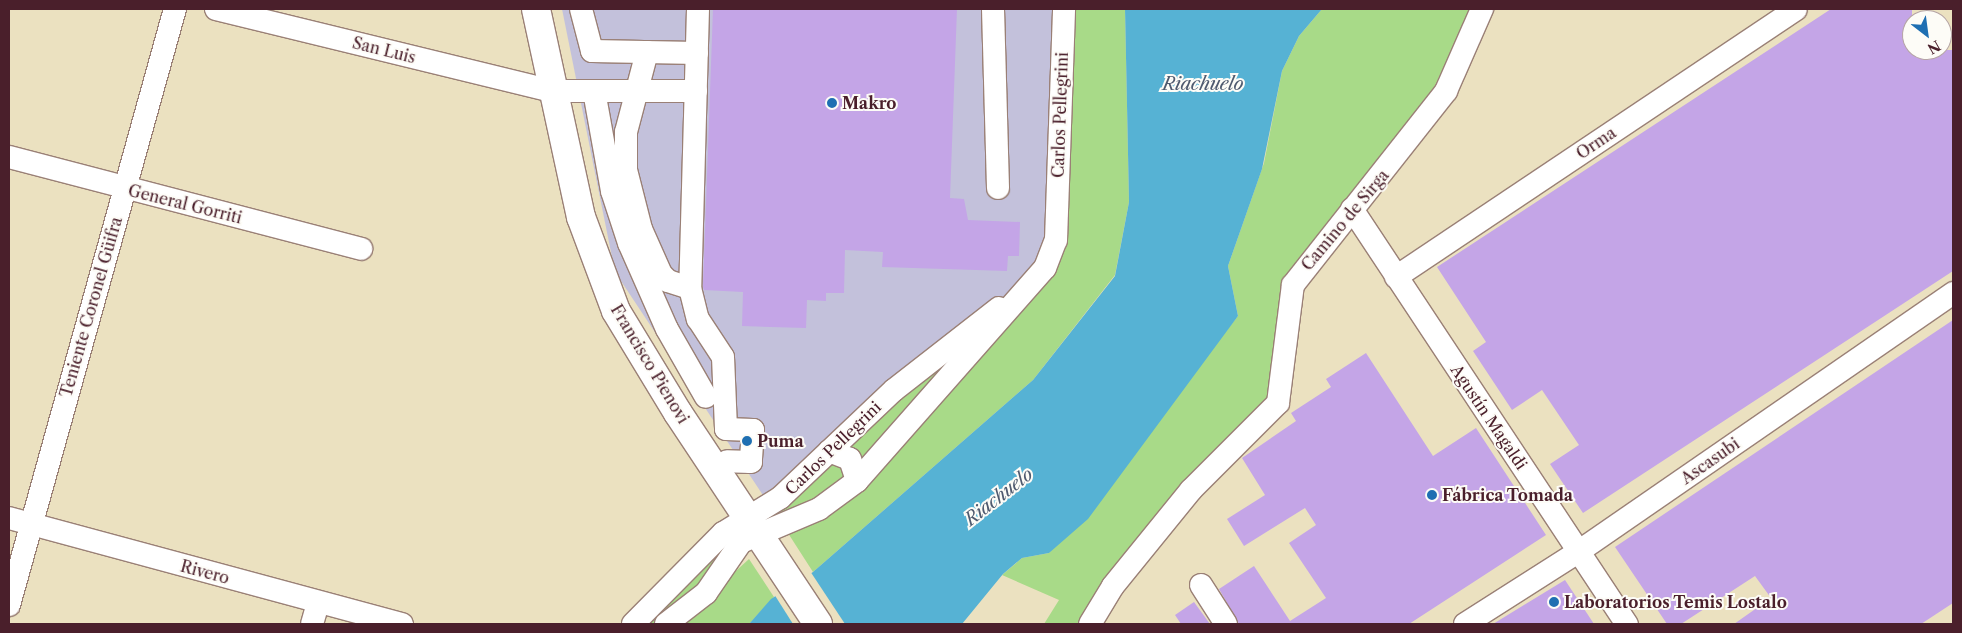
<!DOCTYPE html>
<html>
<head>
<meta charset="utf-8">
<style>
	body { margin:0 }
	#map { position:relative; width:1962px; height:633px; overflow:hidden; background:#ebe1c0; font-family:"Libre Caslon Text",serif }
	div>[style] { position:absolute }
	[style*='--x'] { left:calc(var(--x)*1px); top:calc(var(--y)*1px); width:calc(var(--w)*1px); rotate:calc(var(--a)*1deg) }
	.industrial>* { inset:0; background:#c3c1db }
	.green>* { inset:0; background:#a8da88 }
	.water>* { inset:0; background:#56b2d4 }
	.pier>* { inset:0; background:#ebe1c0 }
	.building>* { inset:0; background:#c4a5e7 }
	.roads { filter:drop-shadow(1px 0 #9a8076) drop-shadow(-1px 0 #9a8076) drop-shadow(0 1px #9a8076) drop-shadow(0 -1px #9a8076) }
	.minor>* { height:22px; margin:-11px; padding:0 11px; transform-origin:11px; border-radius:11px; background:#fff }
	.major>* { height:28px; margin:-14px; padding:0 14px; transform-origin:14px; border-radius:14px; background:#fff }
	.dots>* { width:14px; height:14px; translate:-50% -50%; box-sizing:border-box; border:2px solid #fdfcf7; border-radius:50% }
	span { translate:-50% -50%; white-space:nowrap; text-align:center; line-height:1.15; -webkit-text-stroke:4px #fdfcf7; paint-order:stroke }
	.street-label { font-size:16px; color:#4a1f2b }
	.poi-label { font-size:16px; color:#4a1f2b; font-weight:700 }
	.left { translate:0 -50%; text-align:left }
	.water-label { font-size:18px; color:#4f5a6f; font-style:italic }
	.frame { position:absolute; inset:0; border:10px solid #4a1f2b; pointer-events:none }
	.north { position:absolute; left:1902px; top:10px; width:50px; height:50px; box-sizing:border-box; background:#fdfcf7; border:1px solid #b5a4a5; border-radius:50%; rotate:150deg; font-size:14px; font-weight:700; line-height:20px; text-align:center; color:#4a1f2b }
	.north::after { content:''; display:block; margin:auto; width:18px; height:22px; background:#1f6fb2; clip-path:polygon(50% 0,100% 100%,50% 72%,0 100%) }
</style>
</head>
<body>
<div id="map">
	<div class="industrial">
		<div style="clip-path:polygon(562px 9px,1073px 9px,1063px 243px,786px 530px,615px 272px)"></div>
	</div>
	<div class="green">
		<div style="clip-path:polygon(1076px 9px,1125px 9px,1129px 202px,1115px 275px,1033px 380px,813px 572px,786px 530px,821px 517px,1061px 260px,1068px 233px)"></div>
		<div style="clip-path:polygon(1322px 9px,1471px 9px,1423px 111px,1313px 243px,1275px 393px,1082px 624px,1044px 624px,1059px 600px,1002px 575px,1022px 558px,1049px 553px,1238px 316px,1228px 266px,1264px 163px,1282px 71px,1299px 36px)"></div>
		<div style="clip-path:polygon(1039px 276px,880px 458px,771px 526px,666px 624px,633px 624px)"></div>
		<div style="clip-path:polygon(749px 559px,774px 597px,749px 624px,678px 624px)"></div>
	</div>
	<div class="water">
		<div style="clip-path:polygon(1125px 9px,1322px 9px,1299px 36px,1282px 71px,1262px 169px,1228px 266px,1238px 316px,1088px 519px,1049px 553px,1022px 558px,1003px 574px,962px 624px,749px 624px,771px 599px,813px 572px,1033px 380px,1115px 276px,1129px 202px)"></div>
	</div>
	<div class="pier">
		<div style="clip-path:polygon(810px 571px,845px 624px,793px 624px,774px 594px)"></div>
	</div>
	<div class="building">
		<div style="clip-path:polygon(713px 9px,957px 9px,950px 198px,964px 199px,968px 220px,1020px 222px,1019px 256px,1008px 256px,1007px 271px,882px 267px,883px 252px,845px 250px,844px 293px,826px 293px,826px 301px,807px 300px,806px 328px,742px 326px,743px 292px,704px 290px,703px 287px)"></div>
		<div style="clip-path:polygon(1831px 9px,1912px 9px,1912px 50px,1953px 50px,1953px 271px,1583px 513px,1550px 464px,1579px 445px,1542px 390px,1512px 410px,1473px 351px,1486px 342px,1437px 267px)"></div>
		<div style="clip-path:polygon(1953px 320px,1953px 603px,1921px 624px,1734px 624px,1771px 598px,1755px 576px,1681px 624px,1667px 624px,1615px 547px)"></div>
		<div style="clip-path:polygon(1366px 353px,1433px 456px,1476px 428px,1546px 535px,1409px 624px,1239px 624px,1219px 589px,1254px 566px,1290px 621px,1326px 598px,1289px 543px,1316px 525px,1305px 508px,1244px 546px,1227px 519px,1265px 495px,1242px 458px,1296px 421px,1291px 413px,1331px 387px,1326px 379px)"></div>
		<div style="clip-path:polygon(1565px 580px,1594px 624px,1493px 624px)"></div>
		<div style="clip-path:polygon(1194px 602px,1210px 624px,1181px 624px,1175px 615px)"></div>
	</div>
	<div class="roads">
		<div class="minor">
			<div style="--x:216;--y:9;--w:346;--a:13.7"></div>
			<div style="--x:552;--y:91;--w:144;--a:0"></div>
			<div style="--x:581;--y:9;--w:43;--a:75.3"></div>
			<div style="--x:592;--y:51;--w:105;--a:1.1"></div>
			<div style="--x:698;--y:9;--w:279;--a:91.6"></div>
			<div style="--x:690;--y:288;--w:32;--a:76"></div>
			<div style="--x:698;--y:319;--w:45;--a:56.7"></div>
			<div style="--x:723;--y:357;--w:72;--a:87.6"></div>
			<div style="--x:726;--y:429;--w:27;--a:2"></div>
			<div style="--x:753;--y:430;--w:32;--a:94"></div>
			<div style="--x:751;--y:462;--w:24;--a:-178"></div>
			<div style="--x:993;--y:9;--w:179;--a:88.4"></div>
			<div style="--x:647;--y:52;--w:83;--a:104.7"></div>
			<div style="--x:626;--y:132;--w:38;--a:90"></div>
			<div style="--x:626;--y:170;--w:61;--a:75.7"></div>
			<div style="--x:641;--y:229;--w:49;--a:66"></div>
			<div style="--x:661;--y:274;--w:10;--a:45"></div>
			<div style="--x:668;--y:281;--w:23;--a:18"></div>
			<div style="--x:594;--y:91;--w:102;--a:79.8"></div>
			<div style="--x:612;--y:191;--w:55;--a:71.9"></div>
			<div style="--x:629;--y:243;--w:94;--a:66.2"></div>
			<div style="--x:667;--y:329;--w:78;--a:60.2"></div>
			<div style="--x:9;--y:157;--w:364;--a:14.6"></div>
			<div style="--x:1352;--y:209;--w:498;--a:56.5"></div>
			<div style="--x:1396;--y:277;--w:481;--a:-33.8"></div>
			<div style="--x:829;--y:451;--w:22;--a:21"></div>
			<div style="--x:850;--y:459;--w:23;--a:72"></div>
			<div style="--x:9;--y:518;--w:407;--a:15.1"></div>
			<div style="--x:1201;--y:585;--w:46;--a:57.3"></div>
			<div style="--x:9;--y:605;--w:619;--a:-74.44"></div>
			<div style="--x:312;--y:624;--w:22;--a:-74"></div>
			<div style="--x:633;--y:624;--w:128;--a:-45.3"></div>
			<div style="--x:723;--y:533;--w:67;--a:-31.6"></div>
			<div style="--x:780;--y:498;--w:157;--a:-43.5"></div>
			<div style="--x:894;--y:390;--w:133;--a:-38"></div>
			<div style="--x:666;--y:624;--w:51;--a:-37.8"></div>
			<div style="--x:706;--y:593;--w:62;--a:-55.5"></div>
			<div style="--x:741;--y:542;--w:85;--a:-22.9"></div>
			<div style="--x:819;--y:509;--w:47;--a:-36.4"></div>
			<div style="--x:857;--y:481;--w:284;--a:-48.6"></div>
			<div style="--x:1045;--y:268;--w:30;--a:-69"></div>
			<div style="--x:1056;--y:240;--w:231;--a:-88"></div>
			<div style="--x:1090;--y:624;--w:44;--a:-58.8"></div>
			<div style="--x:1113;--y:586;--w:124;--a:-50.9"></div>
			<div style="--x:1191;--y:490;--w:123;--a:-45"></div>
			<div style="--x:1278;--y:403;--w:119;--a:-82.8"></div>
			<div style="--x:1293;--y:285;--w:247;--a:-51.7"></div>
			<div style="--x:1446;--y:91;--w:90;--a:-66.3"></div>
			<div style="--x:1465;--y:624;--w:134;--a:-32.5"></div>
			<div style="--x:1578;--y:552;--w:456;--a:-34.6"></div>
		</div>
		<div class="major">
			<div style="--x:536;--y:9;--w:213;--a:77.8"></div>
			<div style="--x:581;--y:217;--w:100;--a:69.6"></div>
			<div style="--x:616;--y:311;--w:119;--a:58.7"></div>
			<div style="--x:678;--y:413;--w:253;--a:56.4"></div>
		</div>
	</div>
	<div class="dots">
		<div style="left:832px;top:103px;background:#1f6fb2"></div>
		<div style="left:747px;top:441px;background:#1f6fb2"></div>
		<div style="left:1432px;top:495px;background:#1f6fb2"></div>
		<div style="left:1554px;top:602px;background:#1f6fb2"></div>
	</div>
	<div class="street-label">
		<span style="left:384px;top:50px;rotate:14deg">San Luis</span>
		<span style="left:1060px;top:115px;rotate:-88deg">Carlos Pellegrini</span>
		<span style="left:1596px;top:143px;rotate:-34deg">Orma</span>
		<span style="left:185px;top:204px;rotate:14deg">General Gorriti</span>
		<span style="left:1345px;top:220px;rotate:-50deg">Camino de Sirga</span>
		<span style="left:91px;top:307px;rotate:-74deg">Teniente Coronel Güifra</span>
		<span style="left:650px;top:364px;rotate:59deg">Francisco Pienovi</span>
		<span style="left:1489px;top:417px;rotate:56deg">Agustín Magaldi</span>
		<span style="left:833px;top:448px;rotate:-44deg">Carlos Pellegrini</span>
		<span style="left:1710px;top:461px;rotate:-35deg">Ascasubi</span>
		<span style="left:205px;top:572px;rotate:15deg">Rivero</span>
	</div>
	<div class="poi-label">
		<span class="left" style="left:842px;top:103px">Makro</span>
		<span class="left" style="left:757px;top:441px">Puma</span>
		<span class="left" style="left:1442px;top:495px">Fábrica Tomada</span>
		<span class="left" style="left:1564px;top:602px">Laboratorios Temis Lostalo</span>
	</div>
	<div class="water-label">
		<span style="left:1203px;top:84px">Riachuelo</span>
		<span style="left:999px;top:497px;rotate:-38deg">Riachuelo</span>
	</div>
	<div class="frame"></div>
	<div class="north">N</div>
</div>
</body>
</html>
